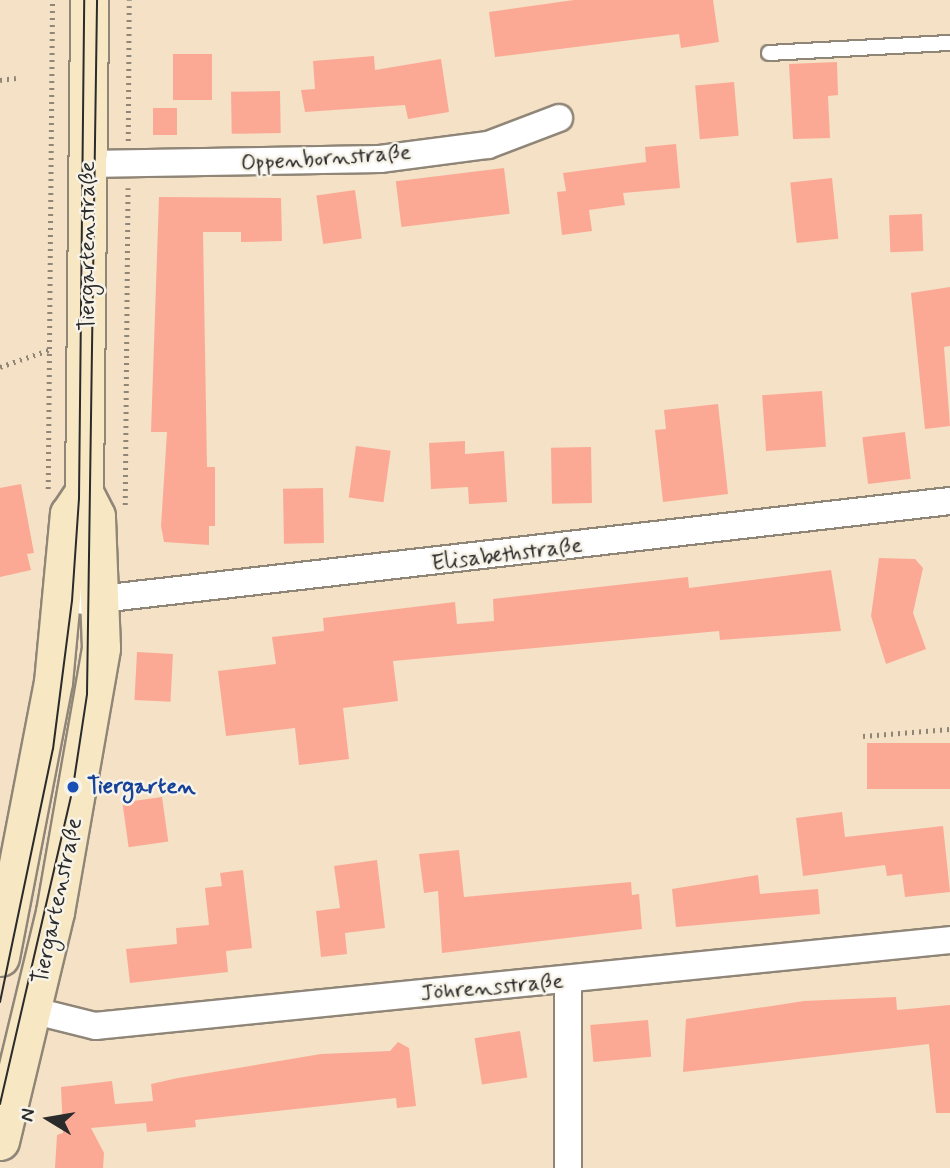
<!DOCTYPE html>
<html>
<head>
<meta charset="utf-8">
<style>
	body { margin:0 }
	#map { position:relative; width:950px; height:1168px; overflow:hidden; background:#f4e1c6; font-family:Mynerve,sans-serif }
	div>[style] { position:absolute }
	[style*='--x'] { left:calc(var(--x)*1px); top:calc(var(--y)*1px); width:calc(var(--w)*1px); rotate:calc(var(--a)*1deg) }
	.building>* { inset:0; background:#fba995; transform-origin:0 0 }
	.path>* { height:4.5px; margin-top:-2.25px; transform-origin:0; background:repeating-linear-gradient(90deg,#908678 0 2px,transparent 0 7px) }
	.roads { filter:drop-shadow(2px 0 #908678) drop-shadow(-2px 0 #908678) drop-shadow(0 2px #908678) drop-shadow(0 -2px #908678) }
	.service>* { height:14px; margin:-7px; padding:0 7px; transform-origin:7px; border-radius:7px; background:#fff }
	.minor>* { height:26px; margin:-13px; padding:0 13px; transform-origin:13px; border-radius:13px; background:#fff }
	.secondary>* { height:37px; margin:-18.5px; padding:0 18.5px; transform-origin:18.5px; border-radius:18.5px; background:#f7e8c3 }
	.tram>* { height:2px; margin:-1px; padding:0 1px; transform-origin:1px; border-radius:1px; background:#2b2b2b }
	.dots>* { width:19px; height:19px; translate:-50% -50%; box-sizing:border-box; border:4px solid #f7f3e8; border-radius:50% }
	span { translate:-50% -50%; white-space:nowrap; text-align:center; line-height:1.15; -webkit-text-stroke:5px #f7f3e8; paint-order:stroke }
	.street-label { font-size:23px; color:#2b2b2b }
	.transit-label { font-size:23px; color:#164399; font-weight:700 }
	.left { translate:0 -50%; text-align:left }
	.north { position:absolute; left:14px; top:1084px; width:70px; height:70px; -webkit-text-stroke:5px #f7f3e8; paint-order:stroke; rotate:281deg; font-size:19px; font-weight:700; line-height:28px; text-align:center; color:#2b2b2b }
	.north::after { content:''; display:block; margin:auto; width:24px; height:32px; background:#2b2b2b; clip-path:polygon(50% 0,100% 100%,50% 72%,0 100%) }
</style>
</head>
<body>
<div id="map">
	<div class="building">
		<div style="clip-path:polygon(574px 0,713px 0,719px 42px,681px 48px,679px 34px,495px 57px,489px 12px)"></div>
		<div style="left:173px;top:54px;width:39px;height:46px"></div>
		<div style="clip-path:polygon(374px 56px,375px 70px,441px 59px,449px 112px,408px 119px,405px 105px,305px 112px,301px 90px,315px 89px,313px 61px)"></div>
		<div style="clip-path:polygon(837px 62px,838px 95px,828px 96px,830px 138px,793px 139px,789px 64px)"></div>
		<div style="left:734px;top:82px;width:54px;height:39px;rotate:85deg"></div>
		<div style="left:280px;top:91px;width:42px;height:49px;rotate:89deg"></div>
		<div style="left:153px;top:108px;width:24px;height:27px"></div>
		<div style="clip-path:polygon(676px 144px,680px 188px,623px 193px,625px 205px,589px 210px,592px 231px,562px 235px,557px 192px,566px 191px,563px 173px,646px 162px,645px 147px)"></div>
		<div style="left:504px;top:168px;width:46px;height:109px;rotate:83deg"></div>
		<div style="left:832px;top:178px;width:61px;height:42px;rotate:84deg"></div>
		<div style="left:355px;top:190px;width:49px;height:39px;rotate:82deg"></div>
		<div style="clip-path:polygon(159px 197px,281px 198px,282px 241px,241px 242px,241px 232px,203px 232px,207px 467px,215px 467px,215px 526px,209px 526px,209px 545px,164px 542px,161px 526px,167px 432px,151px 432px)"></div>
		<div style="left:922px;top:214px;width:37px;height:33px;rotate:88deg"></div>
		<div style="clip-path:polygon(950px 287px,950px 346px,944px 347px,950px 426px,925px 429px,911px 293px)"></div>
		<div style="left:822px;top:391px;width:56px;height:60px;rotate:86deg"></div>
		<div style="clip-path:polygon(718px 404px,728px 494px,663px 502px,655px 430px,666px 429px,664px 410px)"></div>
		<div style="left:905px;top:432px;width:47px;height:43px;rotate:83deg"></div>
		<div style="clip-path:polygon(465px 441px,465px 454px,504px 451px,507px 502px,469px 504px,468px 487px,431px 489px,429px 443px)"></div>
		<div style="left:356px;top:446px;width:35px;height:52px;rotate:8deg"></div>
		<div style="left:591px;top:447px;width:56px;height:40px;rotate:89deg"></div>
		<div style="clip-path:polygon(21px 484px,34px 553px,27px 554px,31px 570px,0 577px,0 488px)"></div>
		<div style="left:323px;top:488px;width:55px;height:40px;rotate:89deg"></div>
		<div style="clip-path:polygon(879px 558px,915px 559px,923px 568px,913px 613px,926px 649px,886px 664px,871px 616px)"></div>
		<div style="clip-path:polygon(831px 570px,841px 631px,720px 640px,719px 631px,393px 661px,398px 701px,343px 708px,349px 759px,299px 765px,295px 728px,226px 736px,218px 671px,276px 664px,272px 637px,324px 631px,323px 618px,455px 602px,457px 624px,494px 621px,493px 599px,688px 577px,689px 588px)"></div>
		<div style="left:137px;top:652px;width:36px;height:48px;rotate:3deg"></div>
		<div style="left:950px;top:743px;width:46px;height:83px;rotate:90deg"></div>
		<div style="left:162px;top:797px;width:45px;height:40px;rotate:82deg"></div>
		<div style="clip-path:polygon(842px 812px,845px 837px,943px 826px,950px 892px,905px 897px,902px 874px,887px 876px,885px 865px,803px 876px,796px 818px)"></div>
		<div style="clip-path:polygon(459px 850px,464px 897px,631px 882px,632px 895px,639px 894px,642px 929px,442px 953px,438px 891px,424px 893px,419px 854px)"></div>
		<div style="clip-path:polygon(377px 860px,385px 928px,345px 933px,347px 954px,321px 957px,316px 911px,340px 908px,334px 866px)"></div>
		<div style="clip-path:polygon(243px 870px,252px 948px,226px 951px,228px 972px,130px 983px,126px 949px,177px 944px,176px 928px,209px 925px,205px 888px,222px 886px,220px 873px)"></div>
		<div style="clip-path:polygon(758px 875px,760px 894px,818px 889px,820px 914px,676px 927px,672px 889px)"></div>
		<div style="clip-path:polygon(896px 997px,897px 1010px,950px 1005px,950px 1113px,936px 1113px,929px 1044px,683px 1072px,686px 1019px,804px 1001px)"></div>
		<div style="left:648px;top:1020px;width:37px;height:58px;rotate:85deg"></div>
		<div style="left:520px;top:1031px;width:47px;height:46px;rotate:81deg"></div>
		<div style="clip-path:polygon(398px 1042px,409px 1048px,416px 1106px,397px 1108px,396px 1098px,195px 1120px,196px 1127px,147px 1132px,146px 1123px,91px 1128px,104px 1153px,103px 1168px,55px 1168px,57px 1135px,63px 1133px,61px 1087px,112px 1081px,115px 1104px,153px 1101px,151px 1084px,178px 1078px,321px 1054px,390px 1051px)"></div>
	</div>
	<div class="path">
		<div style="--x:0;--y:80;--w:16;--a:-7"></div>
		<div style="--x:128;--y:141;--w:141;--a:-89.6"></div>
		<div style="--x:0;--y:367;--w:52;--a:-19.1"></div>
		<div style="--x:48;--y:489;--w:489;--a:-89.5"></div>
		<div style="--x:125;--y:505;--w:317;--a:-89.5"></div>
		<div style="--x:863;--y:736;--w:87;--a:-4.6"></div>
	</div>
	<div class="roads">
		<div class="service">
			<div style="--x:769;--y:53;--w:181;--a:-3.2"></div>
		</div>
		<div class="minor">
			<div style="--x:88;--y:164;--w:292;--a:-1"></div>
			<div style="--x:380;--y:159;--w:109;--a:-7.4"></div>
			<div style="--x:488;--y:145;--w:76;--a:-20.8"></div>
			<div style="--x:83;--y:601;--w:873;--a:-6.58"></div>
			<div style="--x:568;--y:981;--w:187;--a:90"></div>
			<div style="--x:35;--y:1011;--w:62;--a:14"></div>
			<div style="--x:95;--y:1026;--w:859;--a:-5.74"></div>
		</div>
		<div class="secondary">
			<div style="--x:0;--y:957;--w:280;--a:-79.1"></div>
			<div style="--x:53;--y:682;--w:169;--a:-84.6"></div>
			<div style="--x:69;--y:514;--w:27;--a:-56"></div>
			<div style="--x:0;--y:1141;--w:236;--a:-76.5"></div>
			<div style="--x:55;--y:912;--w:268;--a:-80.1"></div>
			<div style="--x:101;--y:648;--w:132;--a:-92.2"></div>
			<div style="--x:96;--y:516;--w:27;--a:-117"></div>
			<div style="--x:84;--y:492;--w:492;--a:-89.4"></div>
		</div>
	</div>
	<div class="tram">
		<div style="--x:0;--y:1002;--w:258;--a:-78.2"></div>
		<div style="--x:53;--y:749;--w:149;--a:-82.7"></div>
		<div style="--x:72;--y:601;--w:102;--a:-86.1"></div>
		<div style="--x:79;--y:499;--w:499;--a:-89.4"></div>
		<div style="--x:0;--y:1104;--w:325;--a:-77"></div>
		<div style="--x:73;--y:787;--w:94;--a:-81.4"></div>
		<div style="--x:87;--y:694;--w:694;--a:-89.17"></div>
	</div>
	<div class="dots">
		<div style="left:73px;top:787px;background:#1a4fb4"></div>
	</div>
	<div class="street-label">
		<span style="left:326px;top:159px;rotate:-4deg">Oppenbornstraße</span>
		<span style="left:88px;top:246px;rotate:-90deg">Tiergartenstraße</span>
		<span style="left:507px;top:555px;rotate:-7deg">Elisabethstraße</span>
		<span style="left:58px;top:901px;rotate:-78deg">Tiergartenstraße</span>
		<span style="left:492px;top:988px;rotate:-5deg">Jöhrensstraße</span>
	</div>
	<div class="transit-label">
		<span class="left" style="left:87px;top:787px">Tiergarten</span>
	</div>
	<div class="north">N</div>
</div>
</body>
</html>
